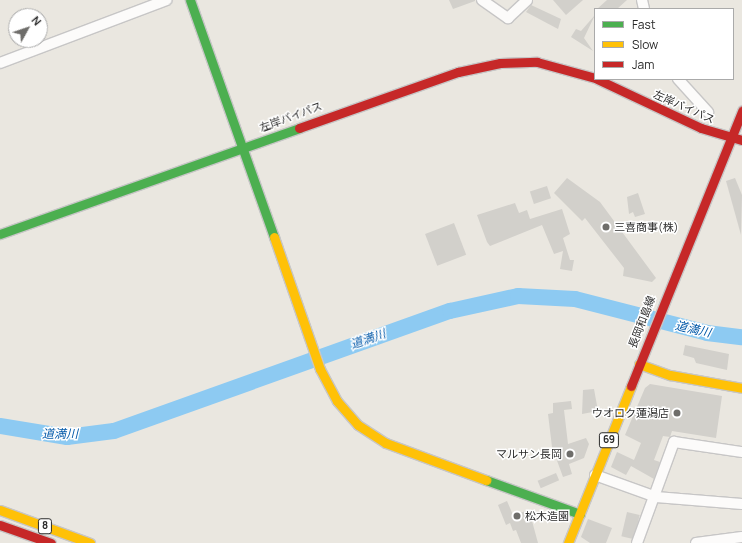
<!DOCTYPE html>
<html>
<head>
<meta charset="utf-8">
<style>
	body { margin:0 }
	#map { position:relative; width:742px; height:543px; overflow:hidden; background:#eae7e0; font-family:Manrope,"Noto Sans JP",sans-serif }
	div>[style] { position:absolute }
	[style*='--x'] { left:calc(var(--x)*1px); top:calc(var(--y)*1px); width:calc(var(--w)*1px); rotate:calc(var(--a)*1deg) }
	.river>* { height:16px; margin:-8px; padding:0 8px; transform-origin:8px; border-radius:8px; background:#8dcaf2 }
	.building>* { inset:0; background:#d2d0cb; transform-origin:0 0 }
	.roads { filter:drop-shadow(1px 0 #c7c6c6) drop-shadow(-1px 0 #c7c6c6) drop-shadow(0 1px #c7c6c6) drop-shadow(0 -1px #c7c6c6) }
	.street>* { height:10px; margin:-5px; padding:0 5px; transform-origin:5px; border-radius:5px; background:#fcfbfa }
	.fast>* { height:9px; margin:-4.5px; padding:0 4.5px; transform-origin:4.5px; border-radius:4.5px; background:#4caf50 }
	.slow>* { height:9px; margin:-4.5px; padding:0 4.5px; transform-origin:4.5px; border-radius:4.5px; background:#ffc107 }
	.jam>* { height:9px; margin:-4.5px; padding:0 4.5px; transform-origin:4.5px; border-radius:4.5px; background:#c62828 }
	.dots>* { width:11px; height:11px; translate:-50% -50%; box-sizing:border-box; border:2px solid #fff; border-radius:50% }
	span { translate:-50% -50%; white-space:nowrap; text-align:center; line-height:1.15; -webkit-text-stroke:3px #fff; paint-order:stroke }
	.shield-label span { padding:1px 3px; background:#fff; border:1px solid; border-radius:3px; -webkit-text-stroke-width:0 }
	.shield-label { font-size:10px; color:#2b2b2b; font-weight:700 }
	.street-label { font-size:11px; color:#2b2b2b }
	.poi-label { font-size:11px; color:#2b2b2b }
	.left { translate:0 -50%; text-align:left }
	.right { translate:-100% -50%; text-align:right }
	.water-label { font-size:12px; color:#0158a9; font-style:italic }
	.legend { position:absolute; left:594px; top:8px; width:140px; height:72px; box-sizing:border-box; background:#fff; border:1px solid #aaa; margin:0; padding:5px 7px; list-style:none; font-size:12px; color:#2b2b2b }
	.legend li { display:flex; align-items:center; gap:8px; height:20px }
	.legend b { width:20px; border:1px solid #aaa }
	.north { position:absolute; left:8px; top:8px; width:40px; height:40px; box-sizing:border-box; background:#fff; border:1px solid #aaa; border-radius:50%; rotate:50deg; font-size:11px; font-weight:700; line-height:16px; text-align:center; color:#2b2b2b }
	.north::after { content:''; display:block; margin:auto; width:14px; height:18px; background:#6e6d6a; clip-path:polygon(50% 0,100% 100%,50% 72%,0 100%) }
</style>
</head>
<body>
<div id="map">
	<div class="river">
		<div style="--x:0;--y:426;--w:68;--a:9.3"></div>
		<div style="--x:67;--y:437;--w:47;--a:-7.3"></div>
		<div style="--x:114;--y:431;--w:357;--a:-19.7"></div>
		<div style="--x:450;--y:311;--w:70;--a:-12.4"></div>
		<div style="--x:518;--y:296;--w:57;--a:3"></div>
		<div style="--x:575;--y:299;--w:136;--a:14.4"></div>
		<div style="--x:707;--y:333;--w:35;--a:7"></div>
	</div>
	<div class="building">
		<div style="clip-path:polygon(449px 0,475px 0,475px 1px,453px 9px)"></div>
		<div style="clip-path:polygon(553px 0,583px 0,566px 15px)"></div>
		<div style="clip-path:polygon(607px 0,627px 0,617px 9px,597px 9px)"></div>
		<div style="clip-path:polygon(531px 5px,561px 19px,558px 29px,526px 12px)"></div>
		<div style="clip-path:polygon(595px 15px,584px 38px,593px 51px,571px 37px,576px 29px,581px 31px)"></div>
		<div style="clip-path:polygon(567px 178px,600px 202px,656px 278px,652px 282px,623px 276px,624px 268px,585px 218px,582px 221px,554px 193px)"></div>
		<div style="clip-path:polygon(735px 178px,742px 195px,741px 235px,726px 181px)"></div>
		<div style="left:547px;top:186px;width:13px;height:18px;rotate:72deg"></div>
		<div style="clip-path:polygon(638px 193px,645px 214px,635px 217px,633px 212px,629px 214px,627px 197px)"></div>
		<div style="clip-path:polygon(515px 203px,519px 213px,527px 210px,530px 219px,562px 209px,570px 234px,563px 238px,570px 260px,574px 260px,572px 271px,560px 269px,563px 251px,554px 254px,542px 225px,490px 246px,487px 242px,477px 215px)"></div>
		<div style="left:454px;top:223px;width:34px;height:31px;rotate:69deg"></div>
		<div style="clip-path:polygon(685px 345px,729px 354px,727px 370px,696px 363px,694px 358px,683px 355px)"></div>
		<div style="clip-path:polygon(650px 384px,722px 396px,716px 438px,672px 431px,670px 437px,663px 436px,654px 460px,660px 462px,654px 479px,631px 466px,626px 475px,611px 467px,617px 452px,634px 460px,641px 443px,625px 435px,645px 388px)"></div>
		<div style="clip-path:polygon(594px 389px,598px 411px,582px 414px,583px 390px)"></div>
		<div style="clip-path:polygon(571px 401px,572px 409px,564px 410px,568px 444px,586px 438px,589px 444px,584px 458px,569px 464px,572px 474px,563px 477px,552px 447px,548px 414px,553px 413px,553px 403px)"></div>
		<div style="left:556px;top:473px;width:8px;height:20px;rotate:67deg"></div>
		<div style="clip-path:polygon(507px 501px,513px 515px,529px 510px,538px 543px,521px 543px,516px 530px,513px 531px,510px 523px,506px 525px,498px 505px)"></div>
		<div style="left:627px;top:512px;width:13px;height:25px;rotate:13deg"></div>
		<div style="clip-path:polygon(588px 519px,612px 528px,606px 543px,590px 543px,581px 537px)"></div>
	</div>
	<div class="roads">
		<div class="street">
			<div style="--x:482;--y:0;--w:32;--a:35"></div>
			<div style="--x:508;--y:18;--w:26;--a:-43"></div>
			<div style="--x:642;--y:0;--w:9;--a:77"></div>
			<div style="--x:0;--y:63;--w:178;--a:-20.7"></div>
			<div style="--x:678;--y:79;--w:45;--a:47.7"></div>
			<div style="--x:595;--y:475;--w:65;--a:19.8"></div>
			<div style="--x:656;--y:497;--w:86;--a:4.7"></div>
			<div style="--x:637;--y:543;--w:108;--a:-69.9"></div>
			<div style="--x:674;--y:442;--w:69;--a:8.4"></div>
			<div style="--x:696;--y:543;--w:46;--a:-7.4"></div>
		</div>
		<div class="fast">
			<div style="--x:190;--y:0;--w:251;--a:70.5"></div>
			<div style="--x:0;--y:234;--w:317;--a:-19.5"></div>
			<div style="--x:486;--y:480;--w:100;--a:19.9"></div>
		</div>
		<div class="slow">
			<div style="--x:274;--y:237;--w:140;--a:70.8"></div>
			<div style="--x:320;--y:369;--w:36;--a:62"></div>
			<div style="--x:337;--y:401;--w:32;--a:49"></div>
			<div style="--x:358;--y:425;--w:33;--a:33"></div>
			<div style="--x:386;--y:443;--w:107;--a:20.3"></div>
			<div style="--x:639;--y:364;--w:33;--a:20"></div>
			<div style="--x:670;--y:375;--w:73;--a:10.2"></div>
			<div style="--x:0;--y:510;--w:96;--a:20.1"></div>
			<div style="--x:568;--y:543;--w:169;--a:-68.1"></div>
		</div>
		<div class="jam">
			<div style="--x:597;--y:79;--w:115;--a:25.2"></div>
			<div style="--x:701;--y:128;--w:43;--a:16.3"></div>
			<div style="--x:299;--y:128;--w:169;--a:-19.4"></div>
			<div style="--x:458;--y:72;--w:43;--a:-12.1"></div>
			<div style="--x:500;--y:63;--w:37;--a:-2"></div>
			<div style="--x:537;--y:62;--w:60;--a:15.4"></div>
			<div style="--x:631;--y:386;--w:297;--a:-68"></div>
			<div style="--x:0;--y:525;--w:54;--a:19.4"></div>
		</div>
	</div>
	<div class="dots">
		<div style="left:606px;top:227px;background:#6e6d6a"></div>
		<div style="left:677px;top:413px;background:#6e6d6a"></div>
		<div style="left:570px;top:454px;background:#6e6d6a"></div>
		<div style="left:517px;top:516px;background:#6e6d6a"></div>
	</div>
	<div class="shield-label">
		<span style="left:609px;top:440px">69</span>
		<span style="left:45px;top:526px">8</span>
	</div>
	<div class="street-label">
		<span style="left:684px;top:107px;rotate:24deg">左岸バイパス</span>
		<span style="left:291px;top:117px;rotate:-20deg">左岸バイパス</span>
		<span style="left:642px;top:322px;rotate:-69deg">長岡和島線</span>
	</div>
	<div class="poi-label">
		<span class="left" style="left:614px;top:227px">三喜商事(株)</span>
		<span class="right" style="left:669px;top:413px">ウオロク蓮潟店</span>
		<span class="right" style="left:562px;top:454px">マルサン長岡</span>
		<span class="left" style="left:525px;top:516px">松木造園</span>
	</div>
	<div class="water-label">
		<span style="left:693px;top:329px;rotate:13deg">道満川</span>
		<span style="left:368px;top:339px;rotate:-19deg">道満川</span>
		<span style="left:60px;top:434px">道満川</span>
	</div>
	<ul class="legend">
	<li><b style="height:5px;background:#4caf50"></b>Fast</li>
	<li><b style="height:5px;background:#ffc107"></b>Slow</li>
	<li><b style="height:5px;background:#c62828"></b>Jam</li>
	</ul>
	<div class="north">N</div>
</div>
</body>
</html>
